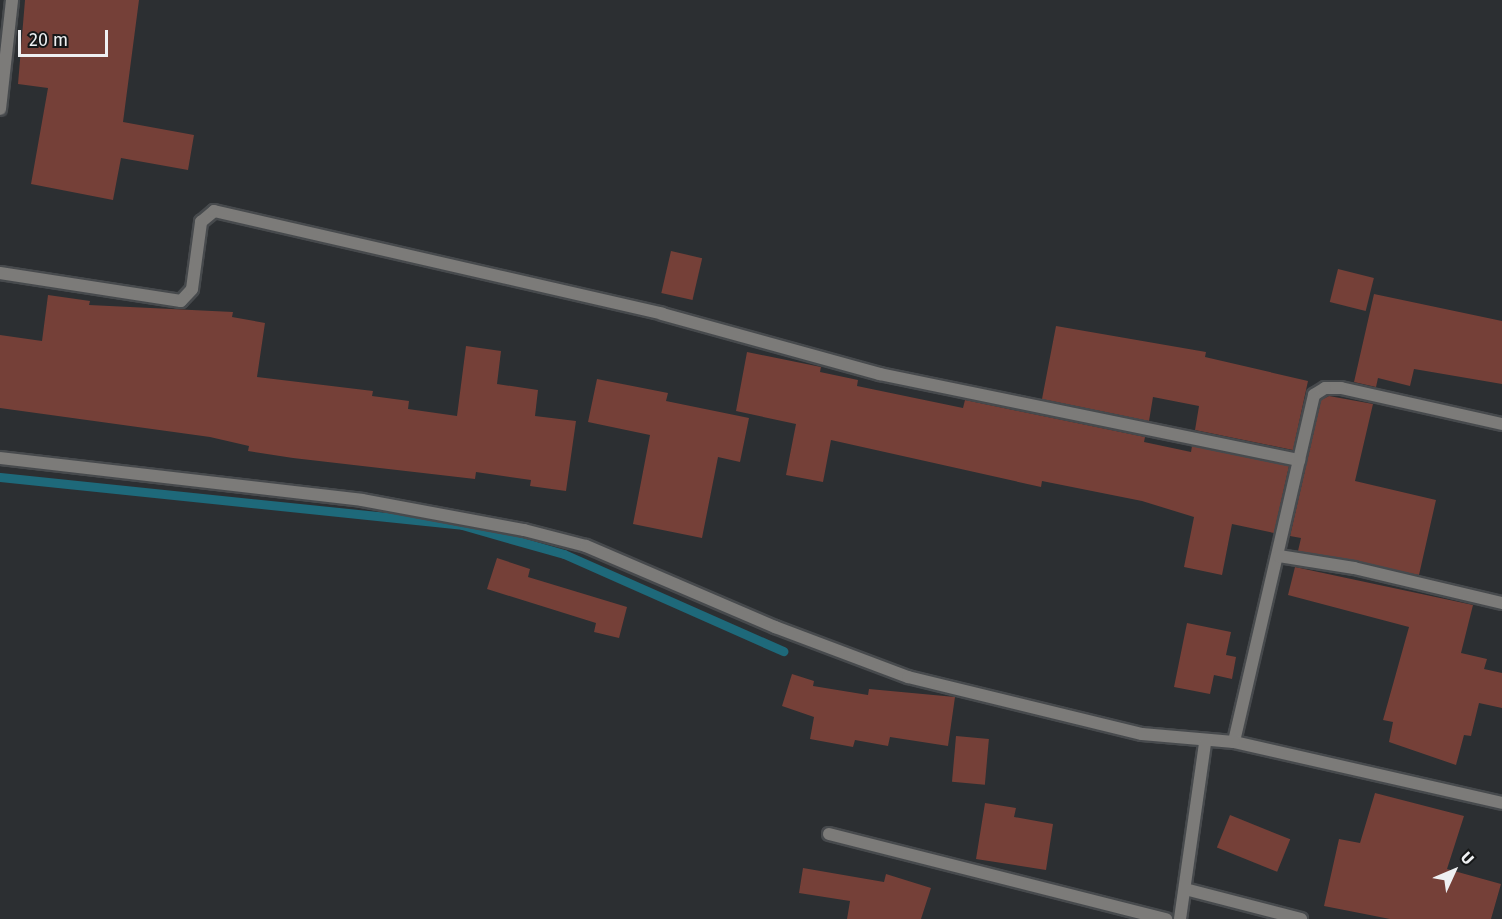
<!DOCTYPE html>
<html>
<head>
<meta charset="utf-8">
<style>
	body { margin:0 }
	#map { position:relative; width:1502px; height:919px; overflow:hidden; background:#2c2f32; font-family:"Fira Sans",sans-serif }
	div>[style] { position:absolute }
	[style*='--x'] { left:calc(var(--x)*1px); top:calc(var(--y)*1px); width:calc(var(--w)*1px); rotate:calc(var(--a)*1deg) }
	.stream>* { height:9px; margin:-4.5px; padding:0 4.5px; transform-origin:4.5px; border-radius:4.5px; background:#1e697a }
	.building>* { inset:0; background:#754038; transform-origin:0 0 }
	.roads { filter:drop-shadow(2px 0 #474a4d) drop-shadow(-2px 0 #474a4d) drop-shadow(0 2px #474a4d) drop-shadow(0 -2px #474a4d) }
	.street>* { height:12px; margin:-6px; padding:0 6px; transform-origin:6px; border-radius:6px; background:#7c7b79 }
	span { translate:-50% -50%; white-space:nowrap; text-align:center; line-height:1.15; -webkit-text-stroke:5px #151718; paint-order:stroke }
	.north { position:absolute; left:1424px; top:841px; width:60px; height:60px; -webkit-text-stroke:4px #151718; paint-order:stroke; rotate:46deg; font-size:16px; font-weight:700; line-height:24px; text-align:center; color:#eef0f2 }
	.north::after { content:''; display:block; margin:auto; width:21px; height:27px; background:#eef0f2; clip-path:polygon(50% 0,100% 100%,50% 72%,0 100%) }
	.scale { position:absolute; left:18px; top:30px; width:90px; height:27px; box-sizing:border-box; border:3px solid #eef0f2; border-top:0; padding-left:8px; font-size:18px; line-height:21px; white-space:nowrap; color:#eef0f2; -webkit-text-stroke:4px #151718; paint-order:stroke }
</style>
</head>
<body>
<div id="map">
	<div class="stream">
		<div style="--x:0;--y:477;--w:464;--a:5.9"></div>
		<div style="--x:462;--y:525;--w:106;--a:15.9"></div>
		<div style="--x:564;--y:554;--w:240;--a:23.9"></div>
	</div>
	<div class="building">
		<div style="clip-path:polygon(25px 0,139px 0,123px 122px,194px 135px,188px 170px,121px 158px,113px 200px,31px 184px,48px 88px,18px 84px)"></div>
		<div style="left:671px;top:251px;width:32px;height:43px;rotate:13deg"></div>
		<div style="left:1338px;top:269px;width:37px;height:34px;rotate:14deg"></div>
		<div style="clip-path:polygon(1374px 294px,1502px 321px,1502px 384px,1414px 369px,1410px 386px,1378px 378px,1376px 387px,1354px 382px)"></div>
		<div style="clip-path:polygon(48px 295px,90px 301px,89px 305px,233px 312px,232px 317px,265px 323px,257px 377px,373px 391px,372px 396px,409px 401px,408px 409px,457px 416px,466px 346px,501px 351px,497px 384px,538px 390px,535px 416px,576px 421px,566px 491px,530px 486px,531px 480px,476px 472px,475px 479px,293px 458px,248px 451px,249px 446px,210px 437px,0 408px,0 335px,42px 341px)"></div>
		<div style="clip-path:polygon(1056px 326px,1206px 352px,1205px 357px,1308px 381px,1293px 450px,1195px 430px,1199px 406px,1153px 397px,1149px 421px,1042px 399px)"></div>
		<div style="clip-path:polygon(747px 352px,821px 367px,820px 372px,858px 380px,857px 386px,963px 408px,965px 400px,1145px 437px,1144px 442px,1191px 452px,1192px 446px,1289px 466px,1274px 533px,1232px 524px,1222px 575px,1184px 567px,1194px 517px,1142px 501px,1042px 481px,1041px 487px,831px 440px,823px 482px,786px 475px,796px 424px,736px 411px)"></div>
		<div style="clip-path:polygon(597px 379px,668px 393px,666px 401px,749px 418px,740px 462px,718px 457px,702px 538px,633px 524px,650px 435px,588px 422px)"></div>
		<div style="clip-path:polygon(1329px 396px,1373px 404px,1355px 481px,1436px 500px,1419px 575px,1298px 551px,1301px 538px,1290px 536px,1321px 400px)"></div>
		<div style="clip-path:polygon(497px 558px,530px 569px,528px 577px,627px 607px,619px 638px,594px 632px,596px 623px,487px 589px)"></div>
		<div style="clip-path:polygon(1295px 567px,1473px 605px,1461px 653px,1487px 659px,1484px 669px,1502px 673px,1502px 708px,1479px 703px,1471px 736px,1464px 735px,1456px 765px,1389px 742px,1393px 722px,1383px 720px,1409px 627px,1288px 595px)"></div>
		<div style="clip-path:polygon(1187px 623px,1231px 632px,1226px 655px,1236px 657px,1232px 679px,1214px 675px,1210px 694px,1174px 687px)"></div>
		<div style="clip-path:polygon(792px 674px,814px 681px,813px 686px,868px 695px,869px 689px,955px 697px,948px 746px,890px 737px,888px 746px,855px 740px,853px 747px,810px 739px,814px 717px,782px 706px)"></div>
		<div style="left:956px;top:736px;width:33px;height:46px;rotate:5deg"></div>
		<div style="clip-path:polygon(1375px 793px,1464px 816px,1447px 869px,1501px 884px,1491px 919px,1390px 919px,1324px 906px,1339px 839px,1360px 843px)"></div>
		<div style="clip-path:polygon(985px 803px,1016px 808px,1014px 817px,1053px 824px,1046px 870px,976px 859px)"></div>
		<div style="left:1230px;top:815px;width:65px;height:35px;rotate:22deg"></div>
		<div style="clip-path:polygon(803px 868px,884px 882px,886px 874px,931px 888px,921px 919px,847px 919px,850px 901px,799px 893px)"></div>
	</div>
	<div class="roads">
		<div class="street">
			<div style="--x:0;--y:109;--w:110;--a:-83.7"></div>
			<div style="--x:0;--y:273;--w:183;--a:8.8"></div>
			<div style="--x:181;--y:301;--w:16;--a:-47"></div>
			<div style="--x:192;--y:289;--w:68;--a:-82.3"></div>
			<div style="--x:201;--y:222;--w:17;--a:-40"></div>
			<div style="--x:214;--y:211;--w:460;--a:12.9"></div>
			<div style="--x:662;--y:314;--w:226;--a:15.4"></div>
			<div style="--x:880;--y:374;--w:428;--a:11.6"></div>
			<div style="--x:1502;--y:424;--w:165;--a:-167.4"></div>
			<div style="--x:1341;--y:388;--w:16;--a:180"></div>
			<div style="--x:1325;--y:388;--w:13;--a:148"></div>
			<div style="--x:1314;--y:395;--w:356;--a:103"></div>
			<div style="--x:1234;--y:742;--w:275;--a:12.8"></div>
			<div style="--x:0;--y:458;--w:364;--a:6.6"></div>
			<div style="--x:362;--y:500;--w:165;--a:10.5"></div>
			<div style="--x:524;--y:530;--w:64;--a:14.5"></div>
			<div style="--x:586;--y:546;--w:206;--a:23.2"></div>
			<div style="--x:775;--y:627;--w:142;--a:20.6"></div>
			<div style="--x:908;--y:677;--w:241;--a:13.7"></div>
			<div style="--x:1142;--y:734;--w:92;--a:5"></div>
			<div style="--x:1279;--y:556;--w:76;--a:9.1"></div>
			<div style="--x:1354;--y:568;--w:152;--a:13.3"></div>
			<div style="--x:829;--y:834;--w:348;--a:14.2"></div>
			<div style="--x:1185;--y:889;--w:120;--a:14.5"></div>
			<div style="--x:1180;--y:919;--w:178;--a:-81.9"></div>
		</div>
	</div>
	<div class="north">U</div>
	<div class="scale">20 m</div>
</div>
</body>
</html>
